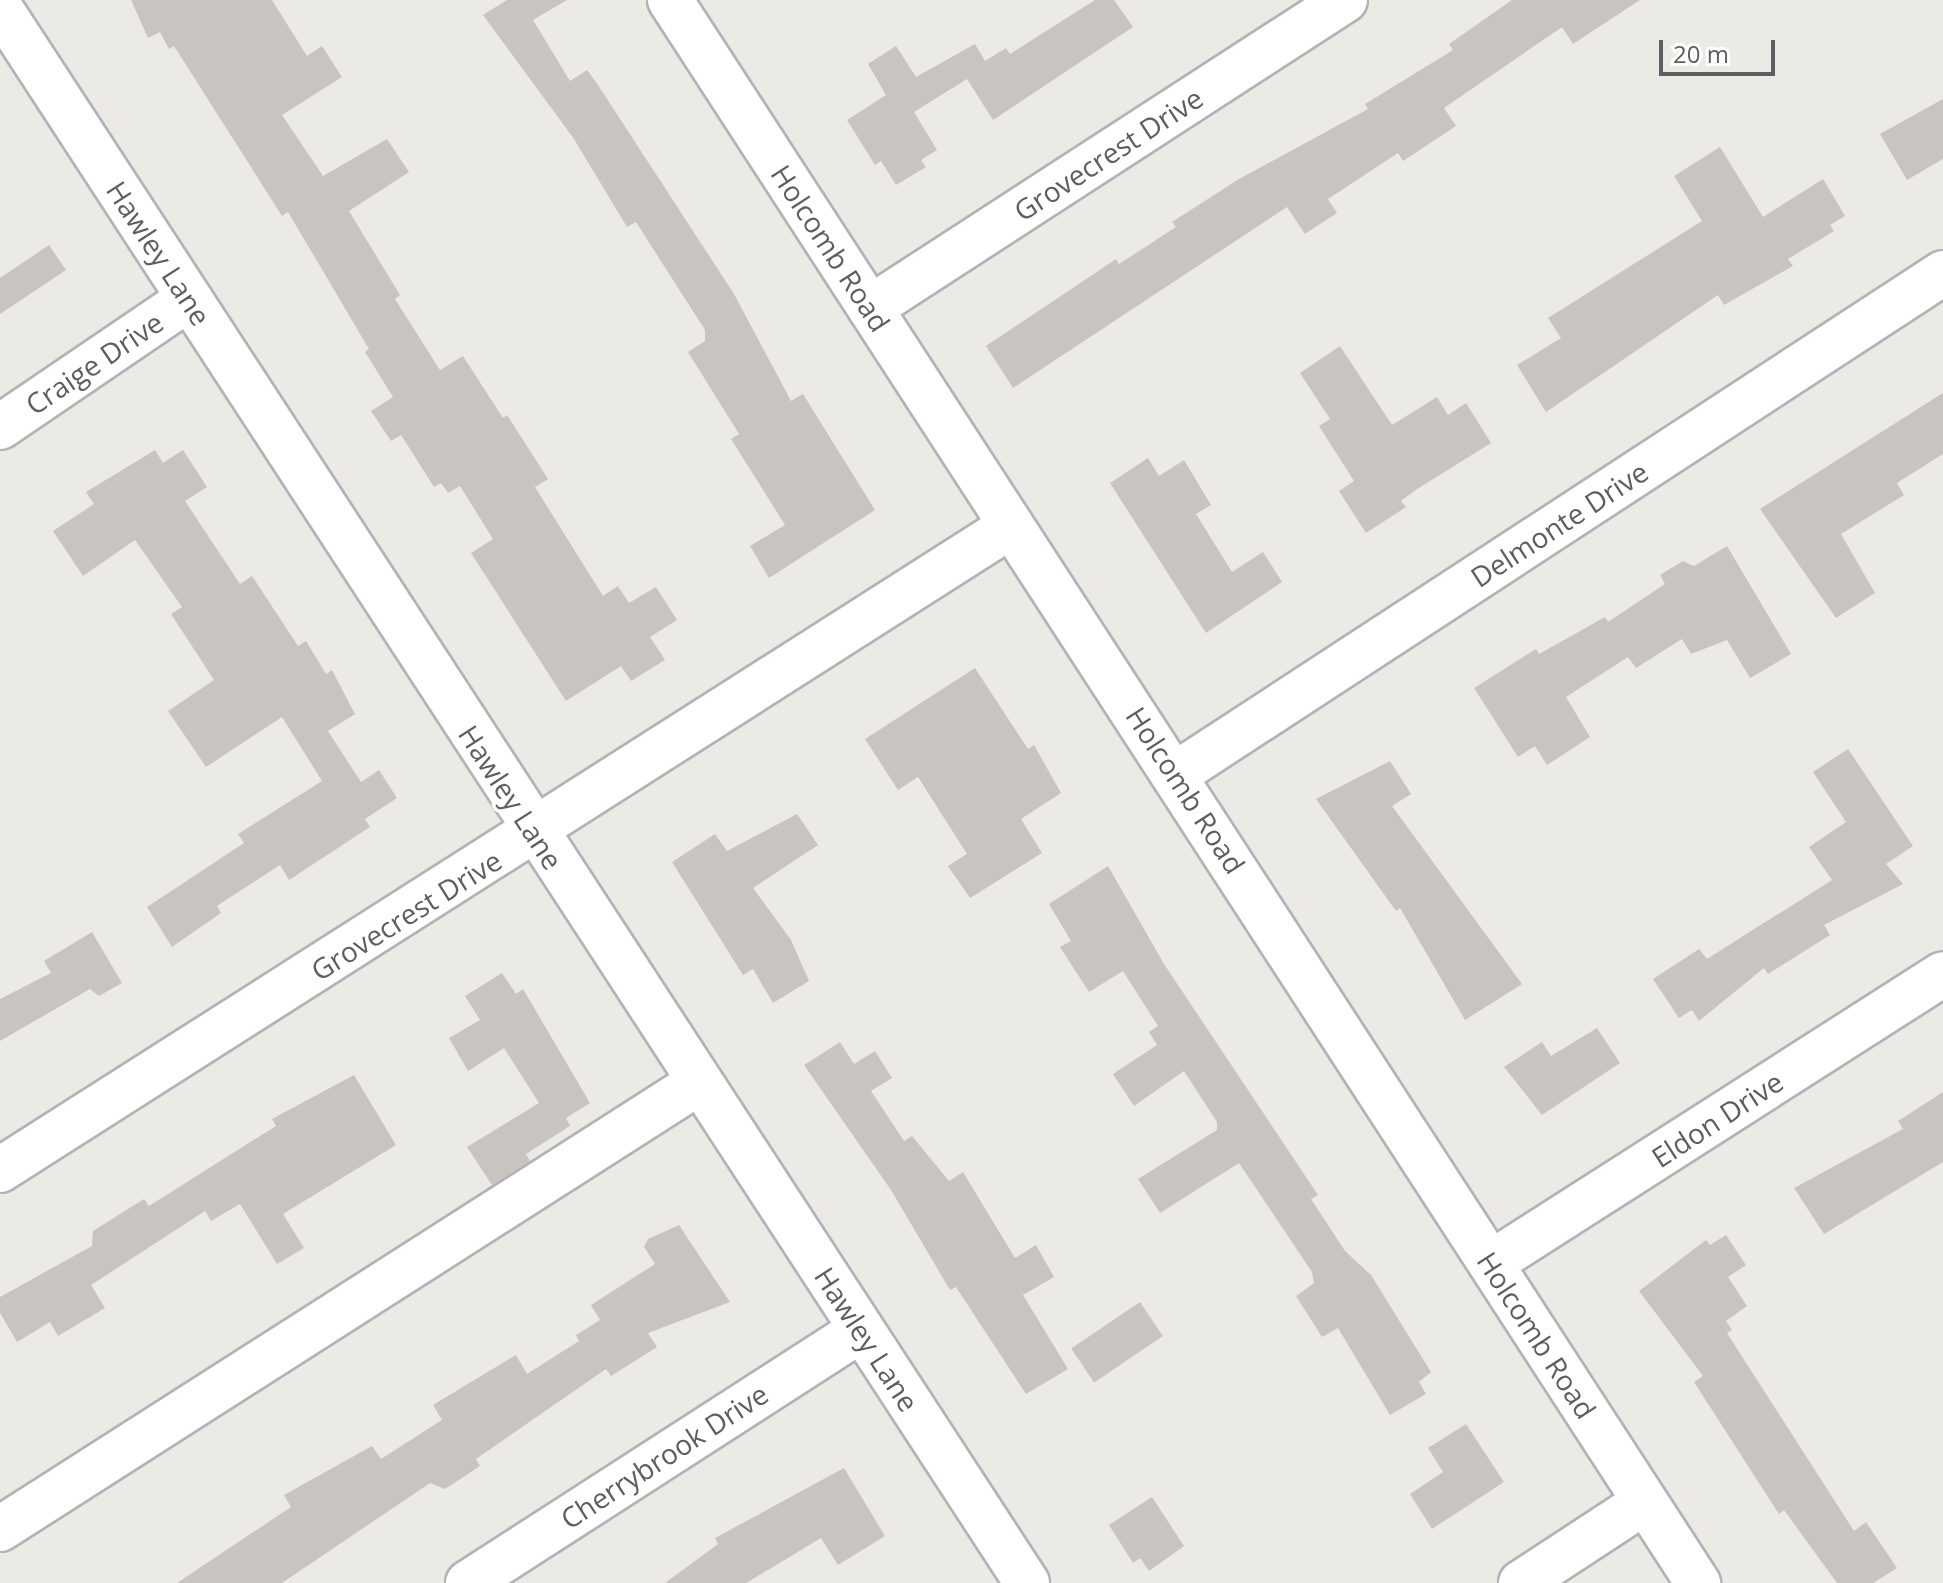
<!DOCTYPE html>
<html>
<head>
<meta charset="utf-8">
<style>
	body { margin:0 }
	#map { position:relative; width:1943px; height:1583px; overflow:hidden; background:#eceae4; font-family:"Open Sans",sans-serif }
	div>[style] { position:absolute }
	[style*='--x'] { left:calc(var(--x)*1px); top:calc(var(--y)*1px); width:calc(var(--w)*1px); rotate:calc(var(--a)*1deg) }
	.building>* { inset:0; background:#c8c5c0; transform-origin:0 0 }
	.roads { filter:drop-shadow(2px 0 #b1b4b7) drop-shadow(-2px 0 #b1b4b7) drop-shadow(0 2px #b1b4b7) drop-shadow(0 -2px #b1b4b7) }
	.minor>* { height:44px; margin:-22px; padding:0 22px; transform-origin:22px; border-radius:22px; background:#fff }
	span { translate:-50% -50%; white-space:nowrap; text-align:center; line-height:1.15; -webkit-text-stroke:7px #fff; paint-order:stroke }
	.street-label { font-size:28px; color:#5c5f62 }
	.scale { position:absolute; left:1659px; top:40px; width:116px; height:36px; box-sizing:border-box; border:4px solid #5c5f62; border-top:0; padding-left:10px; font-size:24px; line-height:28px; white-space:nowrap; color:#5c5f62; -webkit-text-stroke:6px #fff; paint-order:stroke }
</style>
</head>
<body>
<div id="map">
	<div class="building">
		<div style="clip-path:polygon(131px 0,272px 0,307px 56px,322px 46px,342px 77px,282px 115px,323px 176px,387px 139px,409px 172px,349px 211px,400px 295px,395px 299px,440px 370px,463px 356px,503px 418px,507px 415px,548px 479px,535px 487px,603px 596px,618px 586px,629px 603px,656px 587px,677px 620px,650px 637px,665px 660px,631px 681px,621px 666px,566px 701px,471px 553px,493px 539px,460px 486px,448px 493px,441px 483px,434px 487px,401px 435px,391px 441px,371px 411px,393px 397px,365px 352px,369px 349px,288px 212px,282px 216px,174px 46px,169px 49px,160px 32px,148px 38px)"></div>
		<div style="clip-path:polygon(507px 0,567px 0,533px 20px,570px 81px,587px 70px,596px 82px,734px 294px,791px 401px,803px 394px,875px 510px,769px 578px,750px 546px,785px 525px,731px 439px,739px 434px,688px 352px,705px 341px,705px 330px,636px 222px,627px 227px,574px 139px,483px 15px)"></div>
		<div style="clip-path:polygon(1095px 0,1114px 0,1133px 27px,993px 120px,967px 79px,914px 112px,937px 150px,921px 160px,926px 167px,896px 185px,881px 161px,875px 165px,847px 120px,886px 95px,868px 64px,896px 46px,916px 77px,975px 44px,985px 61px,1006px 48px,1010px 54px)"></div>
		<div style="clip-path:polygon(1512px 0,1640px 0,1573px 44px,1562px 27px,1444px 108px,1456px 126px,1403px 161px,1398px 153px,1328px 199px,1337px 213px,1305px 234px,1287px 207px,1013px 388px,986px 346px,1116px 259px,1119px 264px,1176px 227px,1172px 222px,1239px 179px,1368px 109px,1365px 104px,1453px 50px,1449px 44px)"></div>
		<div style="clip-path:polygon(1943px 99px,1943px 159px,1907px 180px,1880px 134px)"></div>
		<div style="clip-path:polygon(1720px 147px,1763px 217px,1823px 179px,1845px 216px,1830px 225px,1834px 231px,1788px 259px,1793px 266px,1724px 305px,1718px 295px,1546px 412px,1517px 365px,1561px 338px,1548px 318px,1702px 221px,1674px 176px)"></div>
		<div style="clip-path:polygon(49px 245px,66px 270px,0 314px,0 278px)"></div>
		<div style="clip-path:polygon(1340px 346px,1392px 425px,1437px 397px,1448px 415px,1466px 403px,1491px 443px,1414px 491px,1401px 501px,1406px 507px,1366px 533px,1339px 491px,1354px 481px,1319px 426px,1330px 419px,1300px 373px)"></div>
		<div style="clip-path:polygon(1943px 393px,1943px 454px,1897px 483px,1904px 495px,1841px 534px,1875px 593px,1836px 618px,1760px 509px)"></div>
		<div style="clip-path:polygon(155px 450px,163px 463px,183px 450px,207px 487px,185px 501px,240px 584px,252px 576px,298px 646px,306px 641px,326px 674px,332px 670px,355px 714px,328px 731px,361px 782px,379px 770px,397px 798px,365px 819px,370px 827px,289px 880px,280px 865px,217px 906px,221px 913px,172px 947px,147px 907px,244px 843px,238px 834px,322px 781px,282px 717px,206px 767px,168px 711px,214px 680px,171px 614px,182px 607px,135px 540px,83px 576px,53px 531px,94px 504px,86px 492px)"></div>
		<div style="clip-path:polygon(1148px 458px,1159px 476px,1184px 460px,1211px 505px,1196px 514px,1232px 572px,1263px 552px,1282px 582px,1206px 633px,1110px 483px)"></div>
		<div style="clip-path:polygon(1727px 546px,1791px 654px,1750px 678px,1727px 640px,1691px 654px,1682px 639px,1636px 668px,1628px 657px,1566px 697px,1590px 737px,1547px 765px,1535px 746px,1518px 757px,1474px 688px,1536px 649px,1539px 654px,1605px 617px,1608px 622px,1665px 584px,1660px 575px,1683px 561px,1694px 566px)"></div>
		<div style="clip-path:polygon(975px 668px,1028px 749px,1034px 745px,1061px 793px,1021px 819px,1042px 853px,970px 898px,948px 866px,967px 854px,918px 777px,898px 790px,865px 739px)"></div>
		<div style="clip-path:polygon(1848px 749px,1913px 846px,1886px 864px,1903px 884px,1824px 925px,1830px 935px,1768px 974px,1764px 968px,1699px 1021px,1692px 1010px,1679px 1018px,1653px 979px,1699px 949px,1707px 959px,1832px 880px,1809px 847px,1846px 822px,1813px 772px)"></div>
		<div style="clip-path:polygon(1390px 761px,1411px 794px,1392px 806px,1522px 984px,1465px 1020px,1400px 908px,1396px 911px,1316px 799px)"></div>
		<div style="clip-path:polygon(797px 814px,818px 845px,753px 888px,791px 940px,809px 981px,773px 1003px,753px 969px,743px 975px,672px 862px,715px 834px,727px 851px)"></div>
		<div style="clip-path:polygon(1108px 866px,1164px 964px,1318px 1195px,1311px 1199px,1345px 1251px,1371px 1275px,1431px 1372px,1419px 1382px,1426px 1394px,1390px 1415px,1338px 1328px,1322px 1337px,1296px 1296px,1314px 1283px,1312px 1272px,1239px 1163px,1160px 1213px,1138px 1179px,1217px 1130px,1217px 1122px,1184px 1071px,1134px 1106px,1113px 1074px,1157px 1045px,1149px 1032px,1158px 1026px,1123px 971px,1089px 992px,1060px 947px,1071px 941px,1049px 904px)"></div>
		<div style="clip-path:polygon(92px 932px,122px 983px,99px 996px,90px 989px,0 1041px,0 999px,51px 973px,44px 961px)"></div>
		<div style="clip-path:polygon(502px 973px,516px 994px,523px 989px,590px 1103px,566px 1118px,570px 1126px,526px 1154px,530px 1161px,492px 1185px,467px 1147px,539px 1103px,504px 1048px,468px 1071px,449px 1038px,480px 1020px,465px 996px)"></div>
		<div style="clip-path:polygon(1597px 1028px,1620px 1063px,1542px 1115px,1504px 1067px,1542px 1042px,1551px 1056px)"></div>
		<div style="clip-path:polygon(840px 1042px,854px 1064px,875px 1051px,892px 1078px,871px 1091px,904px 1141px,912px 1136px,949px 1181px,963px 1172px,1015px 1258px,1036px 1245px,1054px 1277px,1023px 1295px,1068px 1369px,1026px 1394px,956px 1287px,950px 1290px,891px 1190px,804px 1065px)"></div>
		<div style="clip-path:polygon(354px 1075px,396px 1145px,283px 1214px,304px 1248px,277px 1264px,240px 1204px,211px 1221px,205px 1211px,91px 1285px,105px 1308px,58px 1336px,50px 1322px,17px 1342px,0 1313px,0 1297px,92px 1246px,93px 1231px,144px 1199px,149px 1206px,276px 1126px,272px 1119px)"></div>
		<div style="clip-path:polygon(1943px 1092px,1943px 1162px,1824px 1234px,1794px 1188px,1903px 1129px,1898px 1121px)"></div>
		<div style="clip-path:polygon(679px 1225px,730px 1302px,648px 1333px,657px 1347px,611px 1376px,606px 1369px,476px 1459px,480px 1466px,445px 1489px,430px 1483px,282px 1583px,177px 1583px,291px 1507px,284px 1495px,372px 1446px,381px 1459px,442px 1420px,433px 1405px,516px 1355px,527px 1374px,579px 1341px,576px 1335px,600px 1320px,591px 1305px,655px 1264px,644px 1247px,648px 1239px)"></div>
		<div style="clip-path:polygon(1726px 1235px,1746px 1265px,1728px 1277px,1747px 1306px,1726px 1321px,1732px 1330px,1727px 1333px,1854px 1531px,1866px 1522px,1897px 1568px,1873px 1583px,1837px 1583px,1784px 1510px,1779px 1514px,1694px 1382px,1703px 1376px,1639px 1291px,1706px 1240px,1710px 1245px)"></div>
		<div style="left:1140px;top:1302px;width:41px;height:83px;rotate:56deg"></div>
		<div style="clip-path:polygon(1466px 1424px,1504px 1482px,1432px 1529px,1410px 1494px,1443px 1472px,1428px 1448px)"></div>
		<div style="clip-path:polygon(844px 1468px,885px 1536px,838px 1565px,821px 1538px,746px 1583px,665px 1583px,718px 1544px,715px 1538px)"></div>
		<div style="clip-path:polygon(1152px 1497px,1184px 1546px,1149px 1571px,1140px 1558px,1133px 1563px,1109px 1525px)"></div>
	</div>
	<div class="roads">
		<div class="minor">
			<div style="--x:670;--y:0;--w:1888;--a:57"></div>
			<div style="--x:0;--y:8;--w:1880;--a:56.89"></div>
			<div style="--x:870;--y:308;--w:566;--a:-32.96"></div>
			<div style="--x:0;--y:427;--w:227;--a:-34.2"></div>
			<div style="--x:1176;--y:774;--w:916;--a:-33.15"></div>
			<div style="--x:0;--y:1170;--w:1199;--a:-32.5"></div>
			<div style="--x:1491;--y:1263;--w:536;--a:-32.59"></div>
			<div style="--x:0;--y:1529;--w:828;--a:-32.58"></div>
			<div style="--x:468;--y:1583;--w:467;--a:-32.8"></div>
			<div style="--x:1521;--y:1583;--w:148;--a:-33.2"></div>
		</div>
	</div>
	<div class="street-label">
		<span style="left:1108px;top:154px;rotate:-33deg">Grovecrest Drive</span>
		<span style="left:831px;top:248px;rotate:57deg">Holcomb Road</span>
		<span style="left:159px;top:253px;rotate:57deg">Hawley Lane</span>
		<span style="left:94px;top:363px;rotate:-34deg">Craige Drive</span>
		<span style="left:1559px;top:524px;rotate:-33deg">Delmonte Drive</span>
		<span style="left:1186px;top:790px;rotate:57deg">Holcomb Road</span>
		<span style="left:511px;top:797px;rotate:57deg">Hawley Lane</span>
		<span style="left:406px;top:915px;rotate:-32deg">Grovecrest Drive</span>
		<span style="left:1717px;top:1119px;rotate:-33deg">Eldon Drive</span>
		<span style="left:1537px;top:1335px;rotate:57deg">Holcomb Road</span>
		<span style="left:867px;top:1339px;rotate:57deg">Hawley Lane</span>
		<span style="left:664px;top:1456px;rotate:-33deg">Cherrybrook Drive</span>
	</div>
	<div class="scale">20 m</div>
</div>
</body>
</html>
